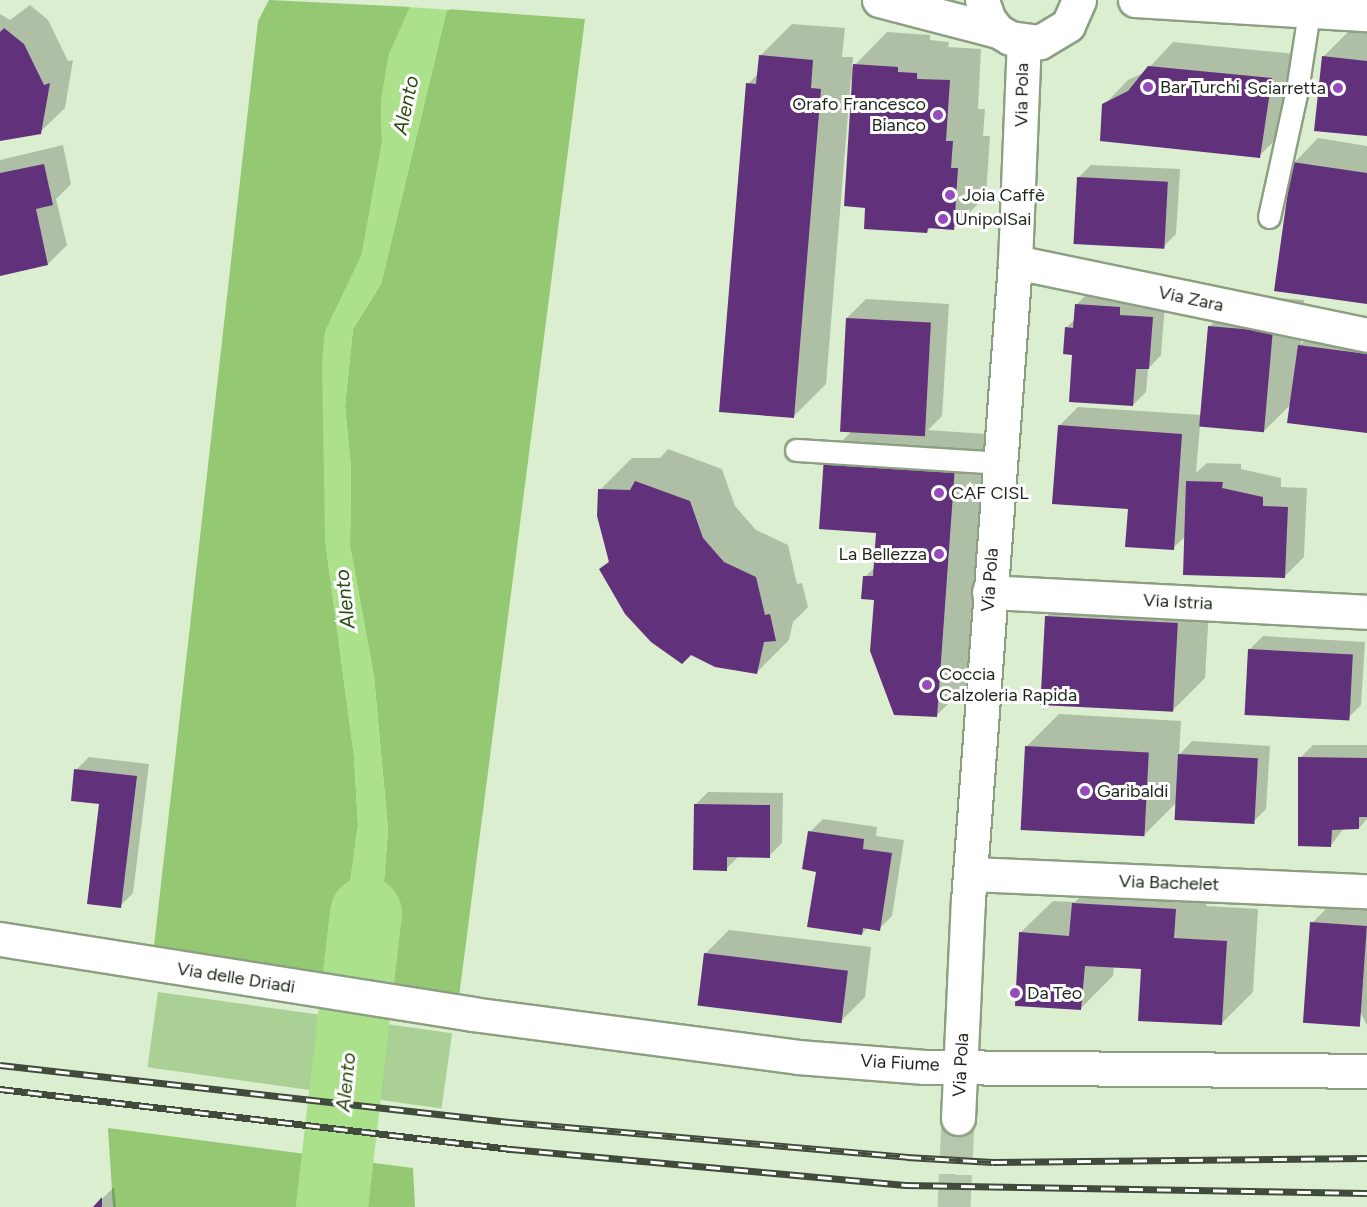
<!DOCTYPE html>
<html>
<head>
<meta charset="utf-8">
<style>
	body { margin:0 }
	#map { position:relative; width:1367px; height:1207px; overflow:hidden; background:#dbefd0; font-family:Figtree,sans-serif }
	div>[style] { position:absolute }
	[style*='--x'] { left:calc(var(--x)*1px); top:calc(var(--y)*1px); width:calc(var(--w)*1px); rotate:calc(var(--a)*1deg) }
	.green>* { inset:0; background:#abd096; transform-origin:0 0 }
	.forest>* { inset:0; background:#94c873 }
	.water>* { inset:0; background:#ace18b }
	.pier>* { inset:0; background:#dbefd0 }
	.shadow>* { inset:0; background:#0003 }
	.river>* { height:72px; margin:-36px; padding:0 36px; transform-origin:36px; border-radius:36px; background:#ace18b }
	.building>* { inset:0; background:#62317b; transform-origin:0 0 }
	.secondary-tunnel>* { height:33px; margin-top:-16.5px; transform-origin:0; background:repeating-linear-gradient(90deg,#b5c7ac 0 33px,transparent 0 49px) }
	.roads { filter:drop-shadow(2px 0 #8c9f82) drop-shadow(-2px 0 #8c9f82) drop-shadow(0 2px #8c9f82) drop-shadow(0 -2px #8c9f82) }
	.lane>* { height:21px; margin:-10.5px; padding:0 10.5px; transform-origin:10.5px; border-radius:10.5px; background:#fff }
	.street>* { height:33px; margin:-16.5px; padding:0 16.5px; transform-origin:16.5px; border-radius:16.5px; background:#fff }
	.secondary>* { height:33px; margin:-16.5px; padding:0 16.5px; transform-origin:16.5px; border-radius:16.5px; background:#fff }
	.rail>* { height:7px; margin-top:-3.5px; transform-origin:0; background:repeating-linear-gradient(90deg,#fff 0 14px,#404b3b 0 28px); box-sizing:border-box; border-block:2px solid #404b3b }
	.dots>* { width:16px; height:16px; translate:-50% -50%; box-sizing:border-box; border:3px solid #fff; border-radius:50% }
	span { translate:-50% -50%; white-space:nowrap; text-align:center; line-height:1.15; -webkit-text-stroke:6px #fff; paint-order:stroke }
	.poi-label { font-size:18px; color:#1f271b }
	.left { translate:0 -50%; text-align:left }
	.right { translate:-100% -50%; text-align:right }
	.street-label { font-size:18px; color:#1f271b }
	.water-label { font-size:20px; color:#294a0e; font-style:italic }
</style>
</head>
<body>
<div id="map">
	<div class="green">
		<div style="left:158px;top:992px;width:297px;height:76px;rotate:8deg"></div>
	</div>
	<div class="forest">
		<div style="clip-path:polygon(269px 0,412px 7px,389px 54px,381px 102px,382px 143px,362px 254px,346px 289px,325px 470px,325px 539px,354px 756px,358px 825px,337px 978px,153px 955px,258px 21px)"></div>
		<div style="clip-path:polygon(447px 9px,585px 19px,459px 997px,376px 985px,388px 829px,374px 677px,350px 546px,351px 468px,345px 406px,353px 329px,381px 284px)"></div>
		<div style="clip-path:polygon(108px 1128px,413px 1168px,415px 1207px,113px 1207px)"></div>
	</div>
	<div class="water">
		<div style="clip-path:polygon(413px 0,449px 0,381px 284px,353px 329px,345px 406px,351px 468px,350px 546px,374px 677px,388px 829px,376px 985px,337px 978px,358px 825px,354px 756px,325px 539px,322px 361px,325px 331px,362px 254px,382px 143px,381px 102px,389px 54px)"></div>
		<div style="clip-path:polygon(335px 1017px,370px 1022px,363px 1093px,316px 1087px,331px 1049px)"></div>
	</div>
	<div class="pier">
		<div style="clip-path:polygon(410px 0,452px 0,450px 10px,409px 7px)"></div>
	</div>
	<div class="shadow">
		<div style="clip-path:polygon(30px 5px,48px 20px,68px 61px,73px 60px,65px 108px,40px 132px,0 140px,0 14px,10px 20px)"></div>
		<div style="clip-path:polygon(792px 24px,845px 28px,842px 57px,853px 57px,852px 68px,887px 32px,930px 35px,930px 40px,949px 42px,948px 47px,981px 49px,978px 109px,985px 109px,983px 136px,990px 136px,986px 196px,954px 228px,932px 226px,927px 232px,867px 206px,851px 77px,826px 384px,794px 416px,748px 84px,759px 73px,760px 56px)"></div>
		<div style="clip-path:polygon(1355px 25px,1367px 26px,1367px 135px,1323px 57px)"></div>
		<div style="clip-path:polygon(1173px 42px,1296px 54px,1283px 132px,1259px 156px,1104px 105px,1128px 80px,1145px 72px)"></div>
		<div style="clip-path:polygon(1318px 138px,1367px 146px,1367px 302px,1294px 163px)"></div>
		<div style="clip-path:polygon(63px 145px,71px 184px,56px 199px,67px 245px,48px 264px,0 274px,0 160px)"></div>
		<div style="clip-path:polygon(1091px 165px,1180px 169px,1176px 234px,1163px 247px,1078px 178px)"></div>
		<div style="clip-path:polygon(1089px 292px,1165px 304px,1161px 355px,1148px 369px,1146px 392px,1133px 405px,1074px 353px,1066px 328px,1075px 319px,1076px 305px)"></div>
		<div style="clip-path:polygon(1242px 295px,1304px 300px,1301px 344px,1312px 333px,1367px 340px,1367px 432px,1292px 403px,1264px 431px,1200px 425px,1196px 473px,1207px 463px,1241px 464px,1241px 469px,1281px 478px,1281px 487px,1307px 488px,1304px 557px,1285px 576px,1186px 536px,1173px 548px,1129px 508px,1059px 426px,1078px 407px,1202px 415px,1209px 327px)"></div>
		<div style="clip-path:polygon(866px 299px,949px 304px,942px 416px,928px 430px,986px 434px,968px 684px,936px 716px,865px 577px,875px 567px,877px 532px,826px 457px,852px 431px,847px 318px)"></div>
		<div style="clip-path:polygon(668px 449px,722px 469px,735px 506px,756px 530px,788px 545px,797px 584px,802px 583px,808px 607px,793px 622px,789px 640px,757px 672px,601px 570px,610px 560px,600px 490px,632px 458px,660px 458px)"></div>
		<div style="clip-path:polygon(1079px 584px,1210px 592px,1205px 678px,1172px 711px,1046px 617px)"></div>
		<div style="clip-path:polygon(1263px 636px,1365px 642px,1361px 705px,1348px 718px,1250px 649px)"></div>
		<div style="clip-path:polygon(1059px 714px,1181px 721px,1179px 755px,1192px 741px,1270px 746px,1266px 809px,1253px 822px,1177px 802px,1144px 835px,1026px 747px)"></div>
		<div style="clip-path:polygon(1313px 745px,1367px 745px,1367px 819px,1359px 828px,1344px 828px,1331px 845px,1300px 758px)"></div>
		<div style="clip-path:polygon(89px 757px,149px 764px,133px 893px,120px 906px,100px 803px,76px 770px)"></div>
		<div style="clip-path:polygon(708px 792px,783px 793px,782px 843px,769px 856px,739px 856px,726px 869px,695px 805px)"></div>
		<div style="clip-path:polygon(823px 819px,877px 827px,876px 836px,904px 840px,892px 916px,879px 929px,868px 927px,862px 934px,818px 870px,810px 832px)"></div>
		<div style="clip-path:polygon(1106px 871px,1207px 877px,1206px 906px,1258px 909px,1253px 992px,1221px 1024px,1143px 968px,1114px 966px,1113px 976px,1081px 1008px,1020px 933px,1053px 901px,1075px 902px)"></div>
		<div style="clip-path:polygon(1344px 891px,1367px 892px,1367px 1025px,1312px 923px)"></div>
		<div style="clip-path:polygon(729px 930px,871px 947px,865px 997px,841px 1021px,705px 954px)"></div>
		<div style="clip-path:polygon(114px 1187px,116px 1207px,95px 1207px,103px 1198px)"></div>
	</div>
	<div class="river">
		<div style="--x:332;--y:1207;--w:296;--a:-83.4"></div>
	</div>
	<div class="building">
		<div style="clip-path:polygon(4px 28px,24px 44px,44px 85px,50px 83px,41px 134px,0 141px,0 32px)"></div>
		<div style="clip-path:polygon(759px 55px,813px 60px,811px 88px,821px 89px,794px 418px,719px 412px,746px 83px,756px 84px)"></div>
		<div style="clip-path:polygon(1322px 56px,1367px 61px,1367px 136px,1314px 131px)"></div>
		<div style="clip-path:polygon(853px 64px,898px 67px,898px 72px,917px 73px,917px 79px,950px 80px,946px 141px,953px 141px,951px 168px,958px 168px,954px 230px,928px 228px,927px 233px,864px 229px,865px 208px,844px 206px)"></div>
		<div style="clip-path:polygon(1148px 66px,1272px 78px,1260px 158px,1100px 141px,1102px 104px,1128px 91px)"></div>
		<div style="clip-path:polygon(1292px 162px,1367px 173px,1367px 304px,1274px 291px)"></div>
		<div style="clip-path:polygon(44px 164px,53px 205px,36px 209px,48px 265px,0 276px,0 173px)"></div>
		<div style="left:1077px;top:177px;width:91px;height:67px;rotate:3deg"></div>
		<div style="clip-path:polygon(1075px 304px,1120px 307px,1120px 315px,1153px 317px,1149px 369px,1136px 369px,1133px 406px,1069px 402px,1072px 355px,1063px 354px,1065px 327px,1073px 328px)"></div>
		<div style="left:846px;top:318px;width:85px;height:114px;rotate:3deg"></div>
		<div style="left:1208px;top:326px;width:65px;height:101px;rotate:5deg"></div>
		<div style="clip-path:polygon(1298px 345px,1367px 354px,1367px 433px,1287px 423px)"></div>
		<div style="clip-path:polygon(1058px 425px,1182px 434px,1174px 550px,1125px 547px,1128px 509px,1052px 504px)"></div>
		<div style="clip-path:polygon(824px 457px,955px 466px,937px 717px,894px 715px,870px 651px,874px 600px,861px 599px,863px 576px,873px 576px,876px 533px,819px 529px)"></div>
		<div style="clip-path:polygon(635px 481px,690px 501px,703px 538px,724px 562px,756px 577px,765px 615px,770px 614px,776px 641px,764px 642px,757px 674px,715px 667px,691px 655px,682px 664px,651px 642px,625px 614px,599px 569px,609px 562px,597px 516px,598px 489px,630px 490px)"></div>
		<div style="clip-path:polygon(1186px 481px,1223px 482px,1222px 488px,1263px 497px,1263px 506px,1288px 507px,1285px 578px,1183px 575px)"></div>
		<div style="left:1045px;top:616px;width:133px;height:89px;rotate:3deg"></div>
		<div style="left:1248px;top:649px;width:105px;height:66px;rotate:3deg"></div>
		<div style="left:1025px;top:746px;width:124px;height:84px;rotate:3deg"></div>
		<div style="left:1178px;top:754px;width:80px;height:66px;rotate:3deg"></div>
		<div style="clip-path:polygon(1298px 757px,1367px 758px,1367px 817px,1359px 817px,1359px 829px,1332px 830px,1331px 847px,1298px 846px)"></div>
		<div style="clip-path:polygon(74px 769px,137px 776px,121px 908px,87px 904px,99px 804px,71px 801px)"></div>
		<div style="clip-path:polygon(694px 804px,770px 805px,770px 858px,727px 857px,727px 871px,693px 870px)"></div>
		<div style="clip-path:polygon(808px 831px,864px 839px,863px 849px,892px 853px,880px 931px,863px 928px,862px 935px,807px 927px,816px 872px,802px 869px)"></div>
		<div style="clip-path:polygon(1072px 903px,1176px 909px,1174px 938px,1227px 941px,1222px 1025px,1138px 1021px,1141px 969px,1085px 966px,1081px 1010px,1015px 1006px,1019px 932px,1069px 936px)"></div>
		<div style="left:1310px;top:922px;width:57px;height:101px;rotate:4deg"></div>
		<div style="left:704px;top:953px;width:145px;height:53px;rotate:7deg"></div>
		<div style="clip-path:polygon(102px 1197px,102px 1207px,93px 1207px)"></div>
	</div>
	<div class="secondary-tunnel">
		<div style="--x:954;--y:1207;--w:89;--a:-87.4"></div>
	</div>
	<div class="roads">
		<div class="lane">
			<div style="--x:1269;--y:217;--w:130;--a:-77.6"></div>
			<div style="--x:1297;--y:90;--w:91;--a:-81.2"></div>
			<div style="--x:796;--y:450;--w:204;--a:3.6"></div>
		</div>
		<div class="street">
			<div style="--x:1135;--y:0;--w:232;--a:3.5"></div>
			<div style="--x:1015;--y:262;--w:359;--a:11.7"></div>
			<div style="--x:989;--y:592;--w:379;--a:3"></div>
			<div style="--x:971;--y:874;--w:396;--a:2.5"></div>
			<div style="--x:0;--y:939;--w:478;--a:9"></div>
			<div style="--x:472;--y:1014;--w:329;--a:7.5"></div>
			<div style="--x:798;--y:1057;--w:127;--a:4.5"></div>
			<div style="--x:925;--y:1067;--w:442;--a:0.5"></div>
		</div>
		<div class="secondary">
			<div style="--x:879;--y:0;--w:123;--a:14.6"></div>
			<div style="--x:982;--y:0;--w:21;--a:71"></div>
			<div style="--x:989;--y:20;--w:14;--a:51"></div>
			<div style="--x:998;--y:31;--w:14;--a:30"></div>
			<div style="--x:1010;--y:38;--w:30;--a:8"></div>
			<div style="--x:1040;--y:42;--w:33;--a:-31"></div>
			<div style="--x:1068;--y:25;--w:27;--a:-66"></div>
			<div style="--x:958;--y:1118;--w:217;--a:-87.4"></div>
			<div style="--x:968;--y:901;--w:641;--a:-85.79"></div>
			<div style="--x:1015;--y:262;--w:220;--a:-87.7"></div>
		</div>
	</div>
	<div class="rail">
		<div style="--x:0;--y:1065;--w:512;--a:6.39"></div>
		<div style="--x:509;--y:1122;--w:400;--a:5"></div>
		<div style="--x:907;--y:1157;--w:86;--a:3.3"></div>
		<div style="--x:993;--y:1162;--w:374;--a:-0.6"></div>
		<div style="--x:0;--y:1089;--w:515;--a:6.7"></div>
		<div style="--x:511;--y:1149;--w:396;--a:5.2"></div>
		<div style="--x:905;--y:1185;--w:462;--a:1"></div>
	</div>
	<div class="dots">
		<div style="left:1148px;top:87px;background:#964bbd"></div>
		<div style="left:1338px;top:88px;background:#964bbd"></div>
		<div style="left:938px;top:115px;background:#964bbd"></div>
		<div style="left:950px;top:195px;background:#964bbd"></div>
		<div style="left:943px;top:219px;background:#964bbd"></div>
		<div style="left:939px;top:493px;background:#964bbd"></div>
		<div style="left:939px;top:554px;background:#964bbd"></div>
		<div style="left:927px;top:685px;background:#964bbd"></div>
		<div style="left:1085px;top:791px;background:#964bbd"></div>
		<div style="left:1015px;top:993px;background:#964bbd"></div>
	</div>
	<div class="poi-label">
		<span class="left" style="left:1160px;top:87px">Bar Turchi</span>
		<span class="right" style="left:1326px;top:88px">Sciarretta</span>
		<span class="right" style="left:926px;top:115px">Orafo Francesco<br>Bianco</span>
		<span class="left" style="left:962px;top:195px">Joia Caffè</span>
		<span class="left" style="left:955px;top:219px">UnipolSai</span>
		<span class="left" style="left:951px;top:493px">CAF CISL</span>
		<span class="right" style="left:927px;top:554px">La Bellezza</span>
		<span class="left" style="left:939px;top:685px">Coccia<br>Calzoleria Rapida</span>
		<span class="left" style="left:1097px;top:791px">Garibaldi</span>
		<span class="left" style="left:1027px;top:993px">Da Teo</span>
	</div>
	<div class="street-label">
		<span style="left:1022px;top:95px;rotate:-89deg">Via Pola</span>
		<span style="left:1191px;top:299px;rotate:12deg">Via Zara</span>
		<span style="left:990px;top:580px;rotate:-86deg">Via Pola</span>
		<span style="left:1178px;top:602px;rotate:3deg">Via Istria</span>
		<span style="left:1169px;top:883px;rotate:2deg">Via Bachelet</span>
		<span style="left:236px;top:978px;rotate:9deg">Via delle Driadi</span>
		<span style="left:900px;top:1063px;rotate:3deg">Via Fiume</span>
		<span style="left:961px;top:1065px;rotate:-87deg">Via Pola</span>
	</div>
	<div class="water-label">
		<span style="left:406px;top:105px;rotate:-78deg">Alento</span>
		<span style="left:345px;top:599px;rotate:-96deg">Alento</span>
		<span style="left:346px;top:1082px;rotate:-84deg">Alento</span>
	</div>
</div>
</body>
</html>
